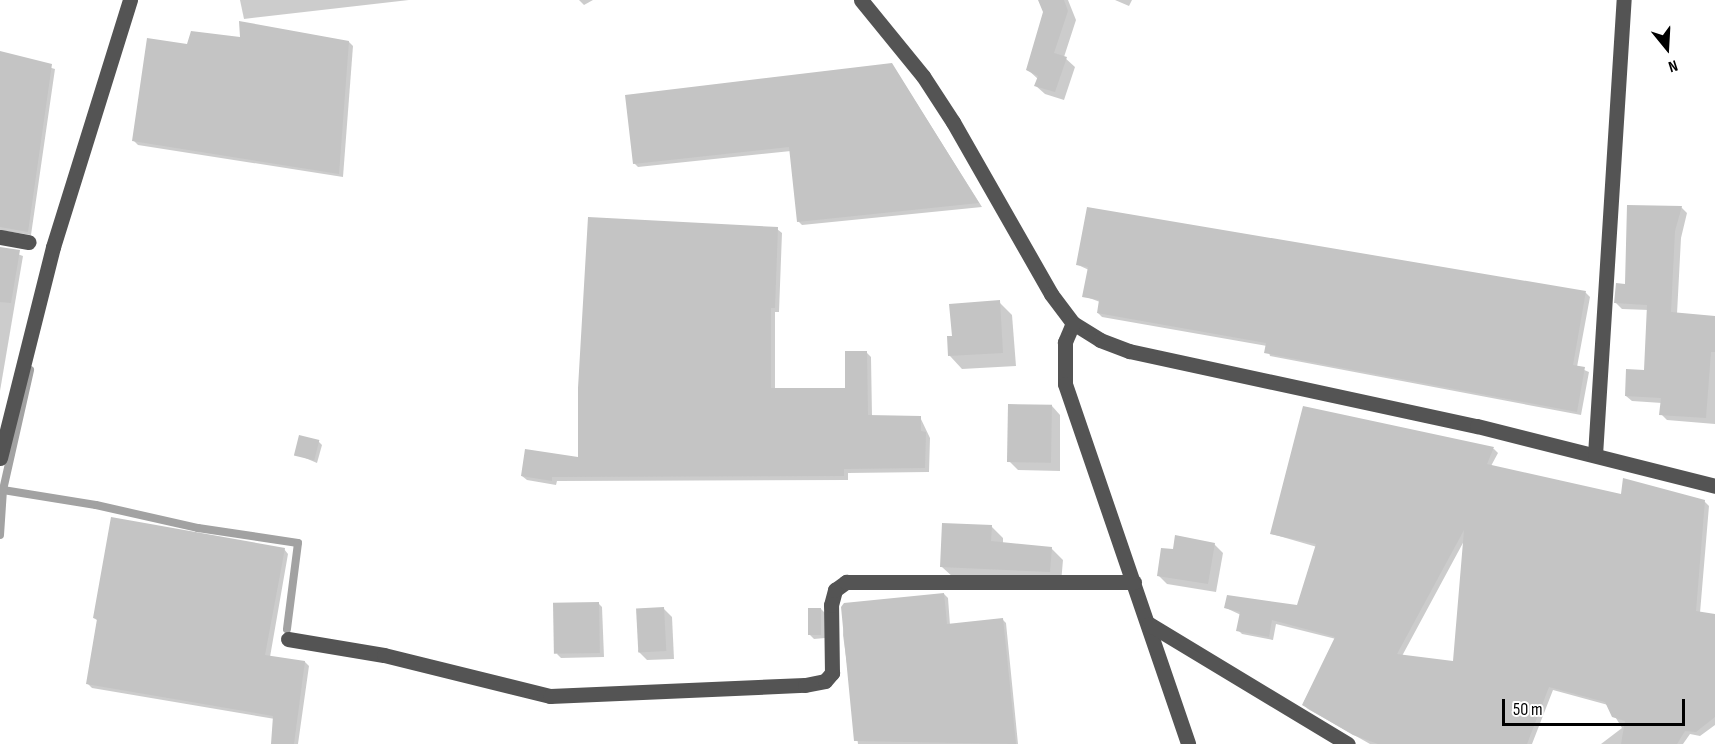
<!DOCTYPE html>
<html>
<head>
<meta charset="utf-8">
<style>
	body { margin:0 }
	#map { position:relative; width:1715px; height:744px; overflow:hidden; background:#fff; font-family:"Sofia Sans Condensed",sans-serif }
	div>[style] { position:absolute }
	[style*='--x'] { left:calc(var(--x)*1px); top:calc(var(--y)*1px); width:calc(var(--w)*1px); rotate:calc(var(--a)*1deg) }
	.shadow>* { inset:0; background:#0003 }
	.stream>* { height:8px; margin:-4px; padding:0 4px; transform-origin:4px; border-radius:4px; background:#a2a2a2 }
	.building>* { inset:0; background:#c4c4c4; transform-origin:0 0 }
	.minor>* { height:15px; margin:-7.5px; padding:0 7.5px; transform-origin:7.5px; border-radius:7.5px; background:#545454 }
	span { translate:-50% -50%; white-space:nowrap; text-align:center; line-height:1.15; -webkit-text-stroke:6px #fff; paint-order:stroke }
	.north { position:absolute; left:1637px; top:18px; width:60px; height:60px; -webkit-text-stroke:4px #fff; paint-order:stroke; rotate:162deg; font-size:16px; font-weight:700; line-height:24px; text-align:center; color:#000 }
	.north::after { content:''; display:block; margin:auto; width:21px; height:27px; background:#000; clip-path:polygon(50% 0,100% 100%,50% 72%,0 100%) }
	.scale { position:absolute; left:1502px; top:699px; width:183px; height:27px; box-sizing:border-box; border:3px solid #000; border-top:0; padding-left:8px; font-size:18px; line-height:21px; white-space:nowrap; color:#000; -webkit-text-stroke:4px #fff; paint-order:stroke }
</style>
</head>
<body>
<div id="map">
	<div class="shadow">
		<div style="clip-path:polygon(240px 0,409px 0,244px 19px)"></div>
		<div style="clip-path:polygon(579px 0,593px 0,584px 5px)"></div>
		<div style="clip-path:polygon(1039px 0,1068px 0,1076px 20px,1064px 57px,1075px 67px,1064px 100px,1045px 94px,1036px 86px,1038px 79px,1027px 69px,1045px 12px)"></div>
		<div style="clip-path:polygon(1115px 0,1132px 0,1129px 6px)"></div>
		<div style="clip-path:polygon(241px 39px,349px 42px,353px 46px,343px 177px,138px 145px,134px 141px,188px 46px)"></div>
		<div style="clip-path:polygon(0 53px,55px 69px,31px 235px,6px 231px,0 235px)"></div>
		<div style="clip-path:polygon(895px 69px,982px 207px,802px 225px,798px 221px,791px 151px,638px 167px,634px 163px)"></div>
		<div style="clip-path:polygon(1681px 207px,1687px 213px,1681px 238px,1677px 314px,1715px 318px,1715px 424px,1667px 420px,1661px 414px,1662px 403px,1632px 401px,1626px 396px,1645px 371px,1649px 310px,1622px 309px,1616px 303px)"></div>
		<div style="clip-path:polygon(777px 229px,782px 233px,779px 312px,775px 312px,775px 389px,846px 389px,867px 353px,871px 357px,872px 416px,920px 417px,930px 438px,929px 472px,848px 473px,848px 480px,557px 481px,556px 485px,527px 480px,522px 476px,580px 459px)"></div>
		<div style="clip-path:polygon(0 248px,23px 256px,0 391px)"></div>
		<div style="clip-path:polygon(1078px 265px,1586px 293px,1590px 297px,1577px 367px,1589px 372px,1581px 415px,1270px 356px,1267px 346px,1102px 317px,1098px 313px,1100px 302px,1084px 296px,1089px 270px)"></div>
		<div style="clip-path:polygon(999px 302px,1012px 315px,1016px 366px,962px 369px,950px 356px,954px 338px)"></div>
		<div style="clip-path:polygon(1052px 406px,1060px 415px,1060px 471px,1018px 470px,1009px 461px)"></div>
		<div style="clip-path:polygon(evenodd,1304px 408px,1494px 449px,1498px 453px,1491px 466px,1623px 496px,1705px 502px,1709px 506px,1700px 613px,1715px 615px,1715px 725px,1700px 736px,1690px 734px,1683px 744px,1601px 744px,1622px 728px,1608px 705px,1553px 690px,1532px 744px,1370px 744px,1308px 709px,1303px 704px,1336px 639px,1276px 624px,1273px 640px,1242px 634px,1238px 630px,1241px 615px,1226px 608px,1298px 607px,1317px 547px,1272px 534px,1304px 408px,1464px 541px,1454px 663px,1402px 656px,1464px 541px)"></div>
		<div style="clip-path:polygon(318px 441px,322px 445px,317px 463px,296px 454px)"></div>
		<div style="clip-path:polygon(991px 526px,1003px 538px,1003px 543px,1051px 548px,1063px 560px,1061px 583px,954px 578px,942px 567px)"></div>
		<div style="clip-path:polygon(1214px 544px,1223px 553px,1216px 592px,1167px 584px,1158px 575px,1174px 551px)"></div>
		<div style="clip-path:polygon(284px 549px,288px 554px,270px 657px,305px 662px,309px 666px,298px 744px,273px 744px,275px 719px,92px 688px,88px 684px,98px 621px,94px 618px)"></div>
		<div style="clip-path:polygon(944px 594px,948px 598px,950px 625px,1002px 619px,1006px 623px,1018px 744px,858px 744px,843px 635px,845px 605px)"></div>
		<div style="clip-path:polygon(598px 603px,602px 607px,604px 657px,561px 658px,557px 654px)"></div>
		<div style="clip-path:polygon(664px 609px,672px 617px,674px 659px,647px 660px,638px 651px)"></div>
		<div style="clip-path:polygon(821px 609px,825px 613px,825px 638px,814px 639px,810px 635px)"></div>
	</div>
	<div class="stream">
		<div style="--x:3;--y:490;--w:94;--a:9.2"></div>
		<div style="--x:96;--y:505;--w:105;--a:12.7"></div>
		<div style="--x:198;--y:528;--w:101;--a:8.5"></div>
		<div style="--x:298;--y:543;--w:87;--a:97.3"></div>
		<div style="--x:0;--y:535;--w:45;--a:-86.2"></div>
		<div style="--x:3;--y:490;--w:123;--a:-77.3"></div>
	</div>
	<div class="building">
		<div style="clip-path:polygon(1038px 0,1064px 0,1068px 11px,1054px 53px,1067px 57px,1055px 92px,1034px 86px,1038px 76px,1026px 70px,1043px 12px)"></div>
		<div style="clip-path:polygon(239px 21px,349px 41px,339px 174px,132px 141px,147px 38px,187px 44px,191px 31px,240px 37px)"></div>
		<div style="clip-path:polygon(0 51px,52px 64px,28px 232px,0 227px)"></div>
		<div style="clip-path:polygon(892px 63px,979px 203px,797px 222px,789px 147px,633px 164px,625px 95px)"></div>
		<div style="clip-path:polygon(1627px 205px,1682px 206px,1675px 231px,1671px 312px,1715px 316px,1715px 352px,1711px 352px,1706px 418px,1659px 415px,1661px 398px,1625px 396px,1626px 369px,1644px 370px,1647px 305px,1614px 303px,1616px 283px,1625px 284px)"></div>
		<div style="clip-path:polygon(1087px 207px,1586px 291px,1573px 365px,1585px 367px,1577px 412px,1264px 353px,1266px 343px,1097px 313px,1099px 300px,1082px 297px,1088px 267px,1076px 265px)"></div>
		<div style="clip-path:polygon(588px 217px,778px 227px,775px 308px,771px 308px,771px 388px,845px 388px,845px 351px,867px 351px,868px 415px,921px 416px,921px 431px,926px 432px,925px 468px,844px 469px,844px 476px,552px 477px,552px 481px,521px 476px,525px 449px,578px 457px,578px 388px)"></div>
		<div style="clip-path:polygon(0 247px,20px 250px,11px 303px,0 302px)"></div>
		<div style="clip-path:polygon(1000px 300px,1003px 353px,948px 356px,947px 336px,952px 336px,949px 304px)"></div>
		<div style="left:1008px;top:404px;width:44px;height:58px;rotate:1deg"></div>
		<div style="clip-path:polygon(evenodd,1303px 406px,1494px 447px,1487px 464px,1621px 494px,1623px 478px,1705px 500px,1696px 611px,1715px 614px,1715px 717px,1696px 732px,1685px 731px,1677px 744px,1621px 744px,1625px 721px,1612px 717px,1605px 702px,1549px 687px,1527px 744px,1378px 744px,1353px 735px,1302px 705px,1335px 637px,1272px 620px,1269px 637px,1236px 631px,1240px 612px,1224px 608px,1227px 595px,1297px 605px,1316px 544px,1270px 534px,1303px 406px,1464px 530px,1453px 661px,1397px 654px,1464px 530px)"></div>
		<div style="left:299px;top:435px;width:21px;height:21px;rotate:14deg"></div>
		<div style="clip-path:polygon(111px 517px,285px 548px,265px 655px,305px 661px,294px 744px,271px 744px,273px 716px,86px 684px,97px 619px,93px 618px)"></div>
		<div style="clip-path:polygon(942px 523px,992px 525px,991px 541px,1052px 547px,1050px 572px,940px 567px)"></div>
		<div style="clip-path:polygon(1175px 535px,1215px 543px,1208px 584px,1157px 576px,1161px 548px,1173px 549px)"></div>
		<div style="clip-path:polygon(944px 593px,947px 624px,1003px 618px,1016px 744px,854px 741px,841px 607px,844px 603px)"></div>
		<div style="left:599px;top:602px;width:51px;height:46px;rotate:89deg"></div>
		<div style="left:664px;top:607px;width:44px;height:28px;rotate:87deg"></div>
		<div style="left:808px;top:608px;width:13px;height:27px"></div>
	</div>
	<div class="minor">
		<div style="--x:861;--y:0;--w:98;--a:50.8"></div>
		<div style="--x:923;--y:76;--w:55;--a:56.9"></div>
		<div style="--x:953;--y:122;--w:198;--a:60.3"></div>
		<div style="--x:1051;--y:294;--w:36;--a:53"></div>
		<div style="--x:1073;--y:323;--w:32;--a:32"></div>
		<div style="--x:1100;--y:340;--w:31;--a:21"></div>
		<div style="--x:1129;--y:351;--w:356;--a:12.2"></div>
		<div style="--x:1477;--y:426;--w:245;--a:14.1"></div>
		<div style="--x:0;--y:237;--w:29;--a:10"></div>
		<div style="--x:1073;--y:323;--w:21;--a:113"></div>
		<div style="--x:1065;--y:342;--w:42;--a:90"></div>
		<div style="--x:1065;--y:384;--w:380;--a:71.1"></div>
		<div style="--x:1595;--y:455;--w:456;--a:-86.4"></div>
		<div style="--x:0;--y:458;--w:218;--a:-75.9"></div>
		<div style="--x:53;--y:247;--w:259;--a:-72.7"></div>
		<div style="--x:1149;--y:624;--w:232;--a:31.1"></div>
		<div style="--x:288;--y:639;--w:97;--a:9.5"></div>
		<div style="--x:384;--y:655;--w:171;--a:13.9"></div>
		<div style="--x:550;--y:696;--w:255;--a:-2.5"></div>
		<div style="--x:805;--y:685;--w:20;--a:-11"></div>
		<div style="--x:825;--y:681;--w:11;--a:-49"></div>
		<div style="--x:832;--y:673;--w:68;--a:-90.8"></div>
		<div style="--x:831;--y:605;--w:16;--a:-75"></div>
		<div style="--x:835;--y:590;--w:14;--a:-36"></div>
		<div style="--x:846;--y:582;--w:288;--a:0"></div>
	</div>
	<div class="north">N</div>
	<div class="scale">50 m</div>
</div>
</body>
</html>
